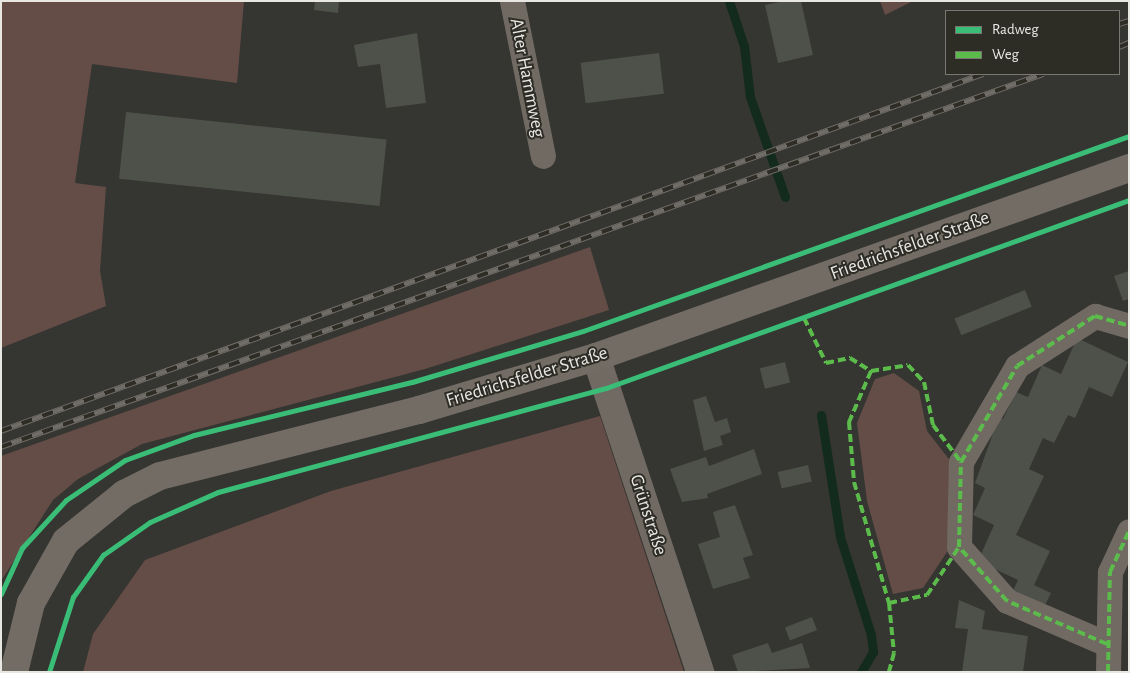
<!DOCTYPE html>
<html>
<head>
<meta charset="utf-8">
<style>
	body { margin:0 }
	#map { position:relative; width:1130px; height:673px; overflow:hidden; background:#353531; font-family:"Alegreya Sans",sans-serif }
	div>[style] { position:absolute }
	[style*='--x'] { left:calc(var(--x)*1px); top:calc(var(--y)*1px); width:calc(var(--w)*1px); rotate:calc(var(--a)*1deg) }
	.green>* { inset:0; background:#654d47 }
	.stream>* { height:9px; margin:-4.5px; padding:0 4.5px; transform-origin:4.5px; border-radius:4.5px; background:#122b1c }
	.building>* { inset:0; background:#4e504a; transform-origin:0 0 }
	.minor>* { height:25px; margin:-12.5px; padding:0 12.5px; transform-origin:12.5px; border-radius:12.5px; background:#706a63 }
	.tertiary>* { height:28px; margin:-14px; padding:0 14px; transform-origin:14px; border-radius:14px; background:#706a63 }
	.secondary>* { height:28px; margin:-14px; padding:0 14px; transform-origin:14px; border-radius:14px; background:#726c64 }
	.rail>* { height:5.5px; margin-top:-2.75px; transform-origin:0; background:repeating-linear-gradient(90deg,#2d2c25 0 11px,#706c67 0 22px); box-sizing:border-box; border-block:1px solid #706c67 }
	.quiet>* { height:4px; margin-top:-2px; transform-origin:0; background:repeating-linear-gradient(90deg,#5cbc4b 0 8px,transparent 0 12px) }
	.cycleway>* { height:5px; margin:-2.5px; padding:0 2.5px; transform-origin:2.5px; border-radius:2.5px; background:#3abd76 }
	span { translate:-50% -50%; white-space:nowrap; text-align:center; line-height:1.15; -webkit-text-stroke:4px #2d2c25; paint-order:stroke }
	.street-label { font-size:19px; color:#e8e7e2 }
	.frame { position:absolute; inset:0; border:2px solid #e8e7e2; pointer-events:none }
	.legend { position:absolute; left:945px; top:10px; width:175px; height:65px; box-sizing:border-box; background:#2d2c25; border:1px solid #787771; margin:0; padding:6px 9px; list-style:none; font-size:15px; color:#e8e7e2 }
	.legend li { display:flex; align-items:center; gap:10px; height:25px }
	.legend b { width:25px; border:1px solid #787771 }
</style>
</head>
<body>
<div id="map">
	<div class="green">
		<div style="clip-path:polygon(1px 1px,244px 1px,237px 83px,92px 64px,75px 183px,106px 187px,100px 271px,106px 306px,1px 348px)"></div>
		<div style="clip-path:polygon(880px 1px,913px 1px,885px 15px)"></div>
		<div style="clip-path:polygon(590px 247px,609px 310px,425px 369px,142px 444px,78px 479px,53px 500px,1px 581px,1px 456px)"></div>
		<div style="clip-path:polygon(894px 373px,919px 391px,927px 431px,952px 463px,951px 546px,923px 588px,893px 594px,867px 501px,857px 423px,875px 379px)"></div>
		<div style="clip-path:polygon(600px 416px,684px 672px,83px 672px,93px 634px,145px 560px,331px 491px)"></div>
	</div>
	<div class="stream">
		<div style="--x:729;--y:1;--w:47;--a:71.6"></div>
		<div style="--x:744;--y:46;--w:51;--a:83.3"></div>
		<div style="--x:750;--y:97;--w:106;--a:70.7"></div>
		<div style="--x:821;--y:415;--w:123;--a:81.1"></div>
		<div style="--x:840;--y:537;--w:103;--a:72.4"></div>
		<div style="--x:871;--y:635;--w:17;--a:83"></div>
		<div style="--x:873;--y:652;--w:23;--a:121"></div>
	</div>
	<div class="building">
		<div style="clip-path:polygon(315px 1px,339px 1px,338px 13px,314px 10px)"></div>
		<div style="clip-path:polygon(784px 1px,801px 1px,813px 55px,778px 63px,765px 5px)"></div>
		<div style="clip-path:polygon(417px 33px,426px 103px,386px 108px,380px 64px,358px 67px,354px 45px)"></div>
		<div style="left:659px;top:53px;width:41px;height:79px;rotate:83deg"></div>
		<div style="left:126px;top:112px;width:262px;height:67px;rotate:6deg"></div>
		<div style="clip-path:polygon(1129px 271px,1129px 299px,1123px 301px,1114px 276px)"></div>
		<div style="left:1025px;top:290px;width:18px;height:76px;rotate:68deg"></div>
		<div style="clip-path:polygon(1077px 338px,1128px 362px,1112px 397px,1089px 387px,1075px 418px,1068px 415px,1054px 443px,1043px 438px,1029px 469px,1044px 476px,1016px 535px,1050px 551px,1034px 585px,1051px 593px,1043px 609px,1011px 595px,1018px 580px,978px 561px,994px 525px,973px 515px,985px 488px,975px 483px,999px 417px,1003px 419px,1016px 392px,1028px 397px,1042px 365px,1061px 374px)"></div>
		<div style="left:785px;top:362px;width:21px;height:26px;rotate:76deg"></div>
		<div style="clip-path:polygon(706px 396px,715px 422px,727px 418px,731px 432px,720px 436px,723px 445px,704px 451px,693px 400px)"></div>
		<div style="clip-path:polygon(754px 449px,762px 474px,707px 494px,708px 498px,682px 502px,670px 469px,706px 457px,709px 466px)"></div>
		<div style="left:808px;top:465px;width:17px;height:31px;rotate:77deg"></div>
		<div style="clip-path:polygon(735px 505px,753px 555px,743px 558px,750px 578px,713px 589px,698px 544px,720px 537px,713px 512px)"></div>
		<div style="clip-path:polygon(959px 600px,985px 611px,982px 629px,1028px 636px,1023px 672px,962px 672px,968px 629px,955px 628px)"></div>
		<div style="left:812px;top:617px;width:14px;height:29px;rotate:69deg"></div>
		<div style="clip-path:polygon(768px 643px,772px 653px,802px 643px,810px 668px,738px 672px,732px 655px)"></div>
	</div>
	<div class="minor">
		<div style="--x:512;--y:1;--w:158;--a:78.7"></div>
		<div style="--x:1107;--y:644;--w:109;--a:-156.7"></div>
		<div style="--x:1007;--y:601;--w:72;--a:-131.6"></div>
		<div style="--x:959;--y:547;--w:85;--a:-88.7"></div>
		<div style="--x:961;--y:462;--w:111;--a:-59.7"></div>
		<div style="--x:1017;--y:366;--w:93;--a:-32.7"></div>
		<div style="--x:1095;--y:316;--w:35;--a:16"></div>
		<div style="--x:1108;--y:672;--w:100;--a:-88.9"></div>
		<div style="--x:1110;--y:572;--w:45;--a:-65.1"></div>
	</div>
	<div class="tertiary">
		<div style="--x:596;--y:357;--w:332;--a:71.7"></div>
	</div>
	<div class="secondary">
		<div style="--x:14;--y:672;--w:71;--a:-76.2"></div>
		<div style="--x:31;--y:603;--w:71;--a:-60.6"></div>
		<div style="--x:66;--y:541;--w:75;--a:-39"></div>
		<div style="--x:124;--y:494;--w:40;--a:-26.6"></div>
		<div style="--x:160;--y:476;--w:267;--a:-14.3"></div>
		<div style="--x:419;--y:410;--w:185;--a:-16.7"></div>
		<div style="--x:596;--y:357;--w:566;--a:-19.52"></div>
	</div>
	<div class="rail">
		<div style="--x:1119;--y:24;--w:10;--a:-17"></div>
		<div style="--x:1119;--y:47;--w:11;--a:-22"></div>
		<div style="--x:1;--y:431;--w:1045;--a:-19.98"></div>
		<div style="--x:1;--y:447;--w:1107;--a:-19.7"></div>
	</div>
	<div class="quiet">
		<div style="--x:804;--y:318;--w:50;--a:63.9"></div>
		<div style="--x:826;--y:363;--w:25;--a:-12"></div>
		<div style="--x:850;--y:358;--w:25;--a:32"></div>
		<div style="--x:871;--y:371;--w:56;--a:113.3"></div>
		<div style="--x:849;--y:422;--w:60;--a:85.2"></div>
		<div style="--x:854;--y:482;--w:126;--a:73.9"></div>
		<div style="--x:889;--y:603;--w:50;--a:84.3"></div>
		<div style="--x:894;--y:653;--w:20;--a:105"></div>
		<div style="--x:871;--y:371;--w:37;--a:-9"></div>
		<div style="--x:908;--y:365;--w:23;--a:47"></div>
		<div style="--x:924;--y:382;--w:44;--a:78.2"></div>
		<div style="--x:933;--y:425;--w:46;--a:52.9"></div>
		<div style="--x:889;--y:603;--w:39;--a:-12"></div>
		<div style="--x:927;--y:595;--w:58;--a:-56.3"></div>
		<div style="--x:1107;--y:644;--w:109;--a:-156.7"></div>
		<div style="--x:1007;--y:601;--w:72;--a:-131.6"></div>
		<div style="--x:959;--y:547;--w:85;--a:-88.7"></div>
		<div style="--x:961;--y:462;--w:111;--a:-59.7"></div>
		<div style="--x:1017;--y:366;--w:93;--a:-32.7"></div>
		<div style="--x:1095;--y:316;--w:35;--a:16"></div>
		<div style="--x:1108;--y:672;--w:100;--a:-88.9"></div>
		<div style="--x:1110;--y:572;--w:45;--a:-65.1"></div>
	</div>
	<div class="cycleway">
		<div style="--x:1;--y:594;--w:51;--a:-65.5"></div>
		<div style="--x:22;--y:548;--w:65;--a:-47.5"></div>
		<div style="--x:66;--y:500;--w:71;--a:-34.1"></div>
		<div style="--x:125;--y:460;--w:73;--a:-19.9"></div>
		<div style="--x:194;--y:435;--w:224;--a:-13.7"></div>
		<div style="--x:412;--y:382;--w:178;--a:-16.6"></div>
		<div style="--x:583;--y:331;--w:580;--a:-19.65"></div>
		<div style="--x:49;--y:672;--w:79;--a:-72.3"></div>
		<div style="--x:73;--y:597;--w:52;--a:-54.5"></div>
		<div style="--x:103;--y:555;--w:57;--a:-35.1"></div>
		<div style="--x:150;--y:522;--w:74;--a:-23.8"></div>
		<div style="--x:218;--y:492;--w:402;--a:-15"></div>
		<div style="--x:606;--y:388;--w:556;--a:-19.77"></div>
	</div>
	<div class="street-label">
		<span style="left:527px;top:78px;rotate:79deg">Alter Hammweg</span>
		<span style="left:910px;top:246px;rotate:-20deg">Friedrichsfelder Straße</span>
		<span style="left:527px;top:377px;rotate:-17deg">Friedrichsfelder Straße</span>
		<span style="left:648px;top:515px;rotate:72deg">Grünstraße</span>
	</div>
	<div class="frame"></div>
	<ul class="legend">
	<li><b style="height:6px;background:#3abd76"></b>Radweg</li>
	<li><b style="height:6px;background:#5cbc4b"></b>Weg</li>
	</ul>
</div>
</body>
</html>
